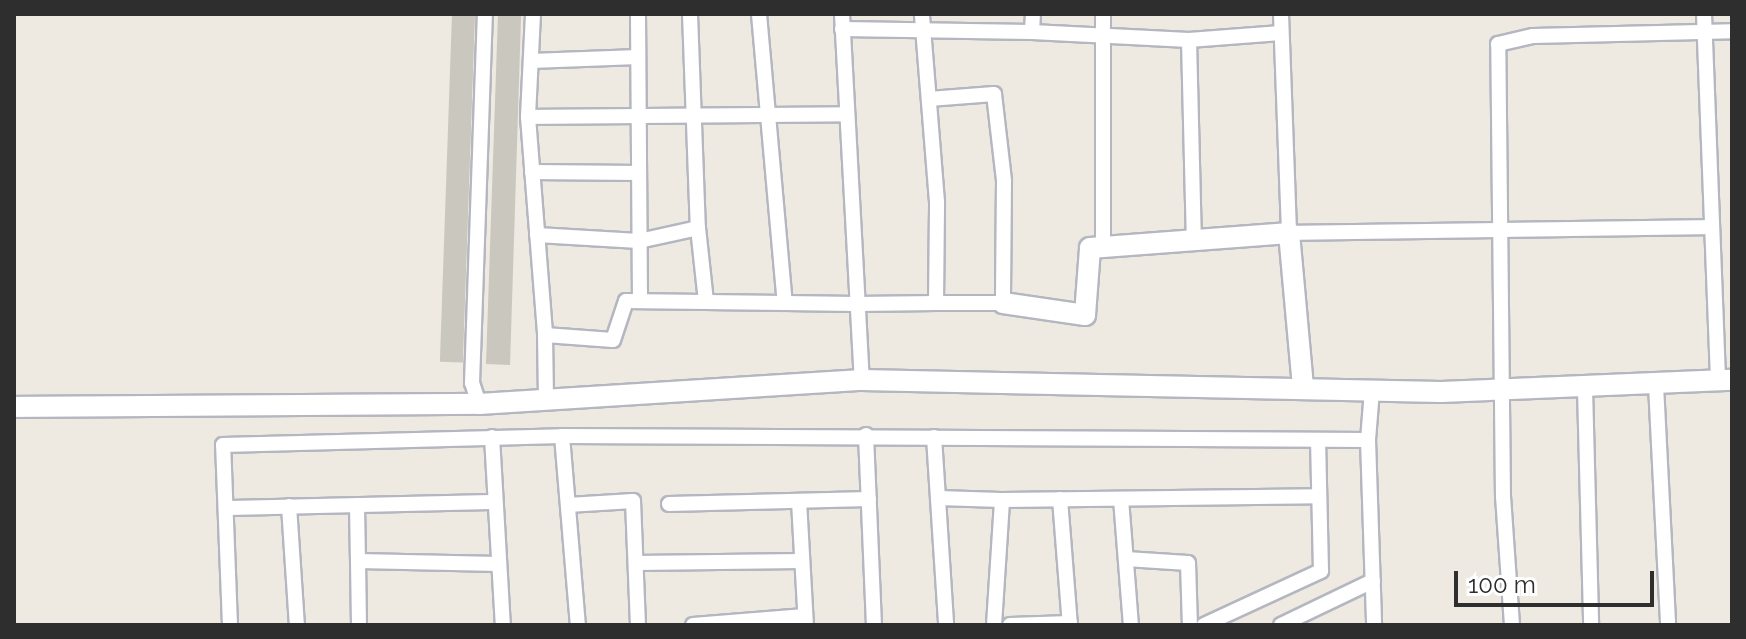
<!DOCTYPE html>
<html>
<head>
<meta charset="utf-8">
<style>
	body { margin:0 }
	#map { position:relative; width:1746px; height:639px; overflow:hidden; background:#eee9e1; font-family:Raleway,sans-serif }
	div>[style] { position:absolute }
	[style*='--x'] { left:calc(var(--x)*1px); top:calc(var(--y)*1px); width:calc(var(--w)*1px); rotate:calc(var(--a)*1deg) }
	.building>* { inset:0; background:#cac7bf; transform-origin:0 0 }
	.roads { filter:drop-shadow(2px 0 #b4b6c0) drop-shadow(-2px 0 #b4b6c0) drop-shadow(0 2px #b4b6c0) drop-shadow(0 -2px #b4b6c0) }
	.street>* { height:14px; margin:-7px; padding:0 7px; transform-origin:7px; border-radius:7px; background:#fff }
	.secondary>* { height:20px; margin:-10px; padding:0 10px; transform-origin:10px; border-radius:10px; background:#fff }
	span { translate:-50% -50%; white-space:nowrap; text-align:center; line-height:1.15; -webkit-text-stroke:6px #fff; paint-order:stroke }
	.frame { position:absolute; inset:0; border:16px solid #2e2e2e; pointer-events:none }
	.scale { position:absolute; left:1454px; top:571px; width:200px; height:36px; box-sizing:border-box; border:4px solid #2e2e2e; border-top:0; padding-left:10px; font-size:24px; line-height:28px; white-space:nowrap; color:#2e2e2e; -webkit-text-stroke:6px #fff; paint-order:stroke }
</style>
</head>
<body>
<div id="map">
	<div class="building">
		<div style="left:452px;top:14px;width:23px;height:348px;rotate:2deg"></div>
		<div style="clip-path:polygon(498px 14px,521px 14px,521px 18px,510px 365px,486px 364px)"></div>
	</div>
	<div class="roads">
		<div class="street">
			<div style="--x:533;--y:14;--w:103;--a:92.8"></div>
			<div style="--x:528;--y:117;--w:219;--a:85.5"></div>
			<div style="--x:545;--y:335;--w:68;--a:4.2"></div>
			<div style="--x:613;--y:340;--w:41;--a:-71.6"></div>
			<div style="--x:626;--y:301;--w:159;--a:0.7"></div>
			<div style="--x:638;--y:14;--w:287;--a:89.6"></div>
			<div style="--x:690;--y:14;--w:214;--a:87.9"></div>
			<div style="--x:698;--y:228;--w:74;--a:83.8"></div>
			<div style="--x:759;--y:14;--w:290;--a:84.9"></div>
			<div style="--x:785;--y:303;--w:72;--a:0.8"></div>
			<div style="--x:857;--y:304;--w:79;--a:-0.7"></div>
			<div style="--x:936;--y:303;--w:101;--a:-89.4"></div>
			<div style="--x:937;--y:202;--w:189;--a:-94.6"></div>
			<div style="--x:842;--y:14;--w:367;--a:86.9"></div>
			<div style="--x:1281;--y:14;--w:219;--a:87.9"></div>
			<div style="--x:1289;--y:233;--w:421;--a:-0.8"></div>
			<div style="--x:1704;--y:14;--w:367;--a:87.8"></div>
			<div style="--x:842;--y:29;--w:190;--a:0.9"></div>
			<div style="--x:1032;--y:32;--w:18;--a:-87"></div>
			<div style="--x:1032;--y:32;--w:157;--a:2.9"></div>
			<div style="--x:1189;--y:40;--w:92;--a:-4.4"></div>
			<div style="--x:1189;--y:40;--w:200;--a:88.6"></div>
			<div style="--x:531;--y:61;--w:107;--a:-2.1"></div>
			<div style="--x:929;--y:99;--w:65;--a:-4.4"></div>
			<div style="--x:994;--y:94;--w:88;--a:83.4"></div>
			<div style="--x:1004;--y:181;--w:122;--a:90.5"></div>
			<div style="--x:1003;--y:303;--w:67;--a:180"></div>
			<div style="--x:528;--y:117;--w:319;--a:-0.5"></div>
			<div style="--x:532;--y:172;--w:107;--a:0.5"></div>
			<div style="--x:537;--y:235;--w:102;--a:3.4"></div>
			<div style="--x:639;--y:241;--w:60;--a:-12.4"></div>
			<div style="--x:1103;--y:247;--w:233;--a:-90"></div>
			<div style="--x:545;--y:335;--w:62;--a:89.1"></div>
			<div style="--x:1656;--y:385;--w:240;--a:87.1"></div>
			<div style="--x:1585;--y:389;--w:236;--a:88.5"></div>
			<div style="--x:479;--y:404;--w:22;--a:-108"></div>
			<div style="--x:472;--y:383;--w:369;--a:-88"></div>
			<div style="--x:866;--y:435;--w:190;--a:87.6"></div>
			<div style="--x:562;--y:436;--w:190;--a:85.2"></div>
			<div style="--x:492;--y:437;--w:188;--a:86.7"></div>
			<div style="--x:934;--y:437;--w:188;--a:86.3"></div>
			<div style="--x:1368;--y:440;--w:185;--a:88.1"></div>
			<div style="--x:938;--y:498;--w:64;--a:1.8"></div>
			<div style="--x:1060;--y:499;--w:126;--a:85.5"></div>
			<div style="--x:1121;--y:499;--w:126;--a:85.5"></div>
			<div style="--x:799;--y:501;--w:124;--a:86.8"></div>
			<div style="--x:669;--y:504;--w:200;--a:-1.4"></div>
			<div style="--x:357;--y:505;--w:56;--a:89"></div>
			<div style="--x:358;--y:561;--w:141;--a:1.2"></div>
			<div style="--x:568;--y:505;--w:65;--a:-3.5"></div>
			<div style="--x:633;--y:501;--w:124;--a:87.7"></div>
			<div style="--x:289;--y:506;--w:119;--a:86.2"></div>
			<div style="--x:226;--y:508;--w:269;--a:-1.3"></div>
			<div style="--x:1126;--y:559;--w:62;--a:3.7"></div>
			<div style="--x:1188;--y:563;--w:62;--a:88.2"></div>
			<div style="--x:358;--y:561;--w:64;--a:89.1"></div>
			<div style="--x:636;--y:563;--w:166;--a:-0.7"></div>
			<div style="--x:230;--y:625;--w:180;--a:-92.2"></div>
			<div style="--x:223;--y:445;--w:339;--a:-1.5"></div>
			<div style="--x:562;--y:436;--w:806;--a:0.28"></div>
			<div style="--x:1368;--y:440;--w:50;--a:-85.4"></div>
			<div style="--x:693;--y:625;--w:112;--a:-4.6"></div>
			<div style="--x:994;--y:625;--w:125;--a:-86.3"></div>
			<div style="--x:1002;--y:500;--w:317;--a:-0.7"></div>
			<div style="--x:1010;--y:625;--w:60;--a:-1.9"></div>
			<div style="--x:1204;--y:625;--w:129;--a:-24.8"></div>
			<div style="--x:1321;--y:571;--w:131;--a:-91.3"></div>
			<div style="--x:1281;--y:625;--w:102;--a:-25.6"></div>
			<div style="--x:1512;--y:625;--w:128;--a:-94"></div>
			<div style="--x:1503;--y:497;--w:453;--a:-90.6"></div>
			<div style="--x:1498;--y:44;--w:36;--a:-13"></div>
			<div style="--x:1533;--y:36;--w:199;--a:-1.4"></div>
		</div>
		<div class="secondary">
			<div style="--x:1003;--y:303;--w:83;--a:8.3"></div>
			<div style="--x:1085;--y:315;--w:67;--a:-85.7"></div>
			<div style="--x:1090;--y:248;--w:200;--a:-4.3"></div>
			<div style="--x:1289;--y:233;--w:156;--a:84.8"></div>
			<div style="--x:14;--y:407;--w:465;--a:-0.4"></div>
			<div style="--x:479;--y:404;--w:384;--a:-3.6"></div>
			<div style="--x:862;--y:380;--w:579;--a:1.19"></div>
			<div style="--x:1441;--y:392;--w:291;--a:-2.4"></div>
		</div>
	</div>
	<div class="frame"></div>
	<div class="scale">100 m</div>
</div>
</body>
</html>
